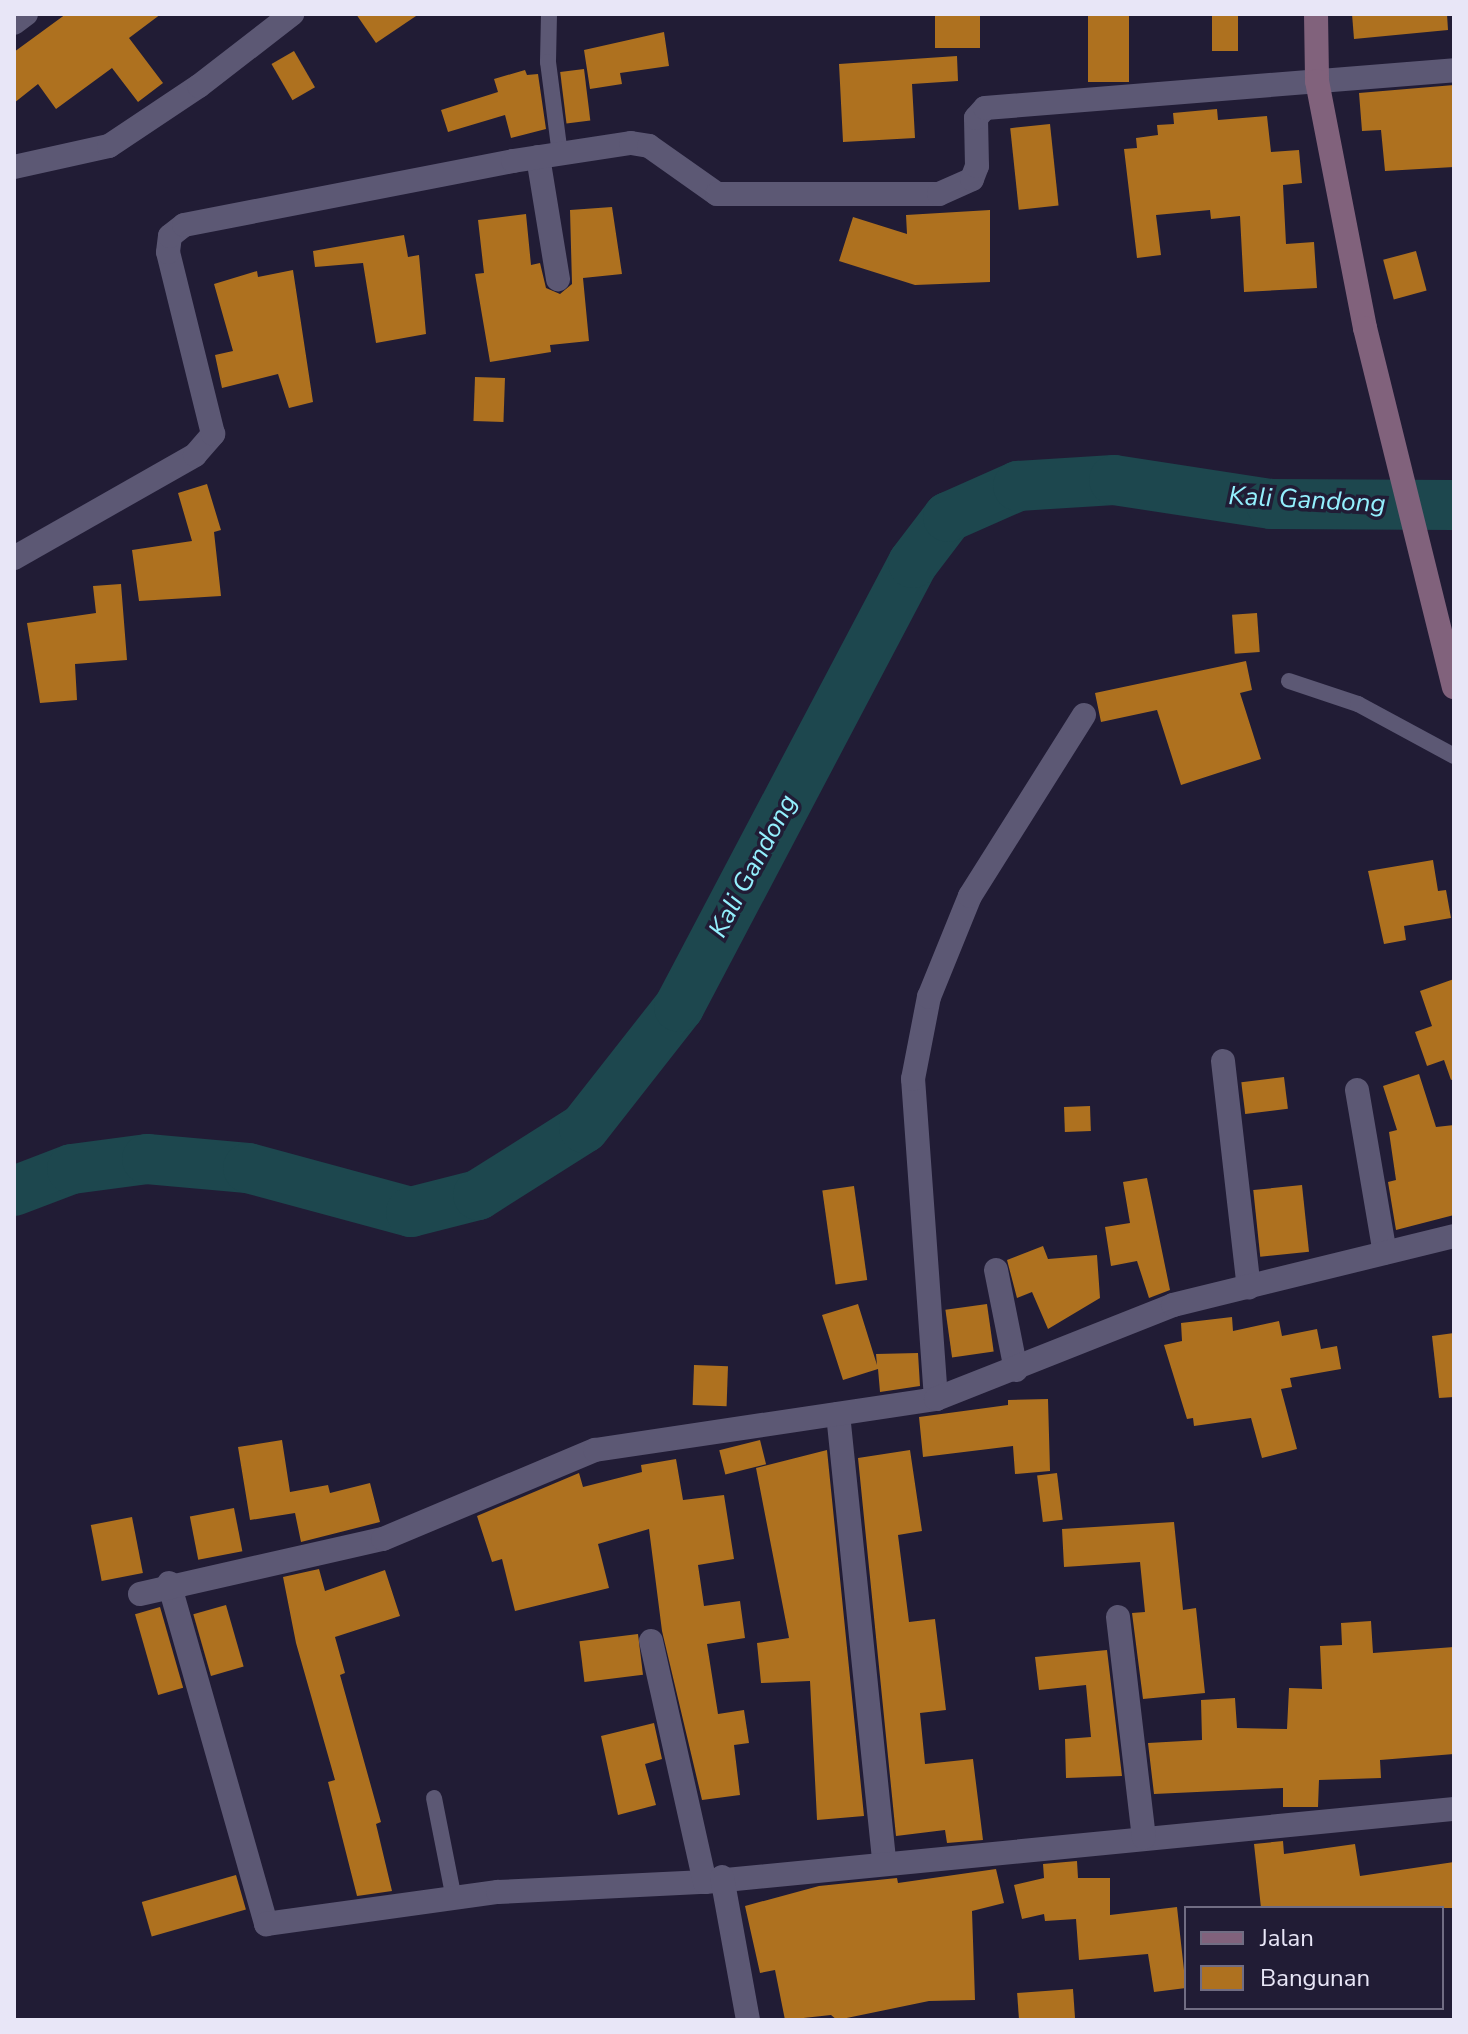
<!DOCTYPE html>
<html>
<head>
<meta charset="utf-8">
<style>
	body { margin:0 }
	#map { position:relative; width:1468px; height:2034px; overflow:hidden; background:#211c35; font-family:"Nunito Sans",sans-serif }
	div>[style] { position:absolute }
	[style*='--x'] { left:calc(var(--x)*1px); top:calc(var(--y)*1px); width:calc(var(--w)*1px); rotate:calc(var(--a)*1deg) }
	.river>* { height:50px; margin:-25px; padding:0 25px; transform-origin:25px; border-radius:25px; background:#1d474e }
	.building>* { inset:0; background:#ae711f; transform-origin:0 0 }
	.service>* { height:16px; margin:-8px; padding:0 8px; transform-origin:8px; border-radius:8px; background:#5c5874 }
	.minor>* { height:24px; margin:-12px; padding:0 12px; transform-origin:12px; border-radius:12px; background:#5c5874 }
	.secondary>* { height:24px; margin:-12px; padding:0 12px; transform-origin:12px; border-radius:12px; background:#81627c }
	span { translate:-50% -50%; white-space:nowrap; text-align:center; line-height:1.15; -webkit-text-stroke:7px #211c35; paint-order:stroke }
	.water-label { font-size:26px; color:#94f0fe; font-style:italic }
	.frame { position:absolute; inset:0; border:16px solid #e8e6f7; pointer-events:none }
	.legend { position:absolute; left:1184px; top:1906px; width:260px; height:104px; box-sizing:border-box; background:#211c35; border:2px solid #716d83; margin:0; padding:10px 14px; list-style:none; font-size:24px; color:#e8e6f7 }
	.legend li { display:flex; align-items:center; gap:16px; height:40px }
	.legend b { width:40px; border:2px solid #716d83 }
</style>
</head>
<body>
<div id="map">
	<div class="river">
		<div style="--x:14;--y:1191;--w:62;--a:-20.8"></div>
		<div style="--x:72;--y:1169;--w:76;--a:-7.6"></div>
		<div style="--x:147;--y:1159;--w:101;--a:5.1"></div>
		<div style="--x:248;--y:1168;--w:169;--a:15.1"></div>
		<div style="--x:411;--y:1212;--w:69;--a:-14.2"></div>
		<div style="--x:478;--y:1195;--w:125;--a:-32.3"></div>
		<div style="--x:584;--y:1128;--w:154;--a:-51.9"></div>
		<div style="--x:679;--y:1007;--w:502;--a:-62.21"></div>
		<div style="--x:913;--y:563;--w:58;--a:-52.7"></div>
		<div style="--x:948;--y:517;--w:77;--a:-23.9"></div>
		<div style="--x:1018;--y:486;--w:96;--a:-3.6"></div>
		<div style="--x:1114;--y:480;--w:159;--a:8.7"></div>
		<div style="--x:1271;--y:504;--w:183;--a:0.3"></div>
	</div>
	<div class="building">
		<div style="clip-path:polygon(66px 14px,161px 14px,129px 38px,163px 83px,138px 102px,112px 68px,56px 109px,38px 84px,14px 103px,14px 52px)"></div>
		<div style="clip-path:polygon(356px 14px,419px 14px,376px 43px)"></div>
		<div style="left:935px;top:14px;width:45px;height:34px"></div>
		<div style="left:1088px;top:14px;width:41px;height:68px"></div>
		<div style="left:1212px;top:14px;width:26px;height:37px"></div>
		<div style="clip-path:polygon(1352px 14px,1447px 14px,1448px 30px,1354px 39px)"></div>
		<div style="clip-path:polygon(664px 32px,669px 66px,620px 73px,622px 84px,590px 89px,584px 50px)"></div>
		<div style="left:294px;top:51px;width:42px;height:26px;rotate:60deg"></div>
		<div style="clip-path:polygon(957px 56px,958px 81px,912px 84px,915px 138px,843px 142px,839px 64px)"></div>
		<div style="left:584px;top:69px;width:52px;height:24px;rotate:83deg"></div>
		<div style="clip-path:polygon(525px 70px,527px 75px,538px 74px,546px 129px,511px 138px,505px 115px,448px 132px,441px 110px,498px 92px,494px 79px)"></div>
		<div style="clip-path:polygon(1454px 85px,1454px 167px,1385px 171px,1381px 130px,1362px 131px,1359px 93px)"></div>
		<div style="clip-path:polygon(1217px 109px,1218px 120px,1267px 116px,1271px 152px,1299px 150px,1302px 183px,1283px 185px,1286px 244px,1314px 242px,1317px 288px,1244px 292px,1240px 216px,1211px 219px,1210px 210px,1156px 215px,1161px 255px,1137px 258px,1124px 149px,1137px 148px,1136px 138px,1158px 135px,1157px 125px,1174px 124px,1173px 113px)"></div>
		<div style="left:1050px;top:124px;width:82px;height:40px;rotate:84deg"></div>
		<div style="clip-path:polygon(612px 207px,622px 274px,583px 278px,589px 341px,550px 345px,551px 352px,490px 362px,475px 274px,484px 273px,478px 220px,526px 214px,531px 265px,540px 263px,546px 288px,560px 294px,572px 284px,570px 210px)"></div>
		<div style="clip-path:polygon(990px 210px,990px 282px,915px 285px,839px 261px,853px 217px,907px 234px,906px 215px)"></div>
		<div style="clip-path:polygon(404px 235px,408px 257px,419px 255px,426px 334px,376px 343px,363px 263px,315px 267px,313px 251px)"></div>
		<div style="left:1416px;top:251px;width:41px;height:34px;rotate:75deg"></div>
		<div style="clip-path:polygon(293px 270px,313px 402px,289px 408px,278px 374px,222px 388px,215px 355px,233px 351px,214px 284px,257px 271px,258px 277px)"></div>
		<div style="left:475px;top:377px;width:30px;height:44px;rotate:2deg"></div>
		<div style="clip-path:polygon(207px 484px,221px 530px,214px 532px,221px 596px,139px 601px,132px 550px,192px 541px,178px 493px)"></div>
		<div style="clip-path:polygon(121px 584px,127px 660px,75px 664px,77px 700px,40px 703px,27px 623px,96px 613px,93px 586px)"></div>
		<div style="left:1257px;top:613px;width:39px;height:25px;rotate:86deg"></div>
		<div style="clip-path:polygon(1246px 661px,1252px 690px,1240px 693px,1261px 759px,1181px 785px,1157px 710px,1101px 722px,1095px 693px)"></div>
		<div style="clip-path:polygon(1433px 860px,1438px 891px,1446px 890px,1451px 918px,1404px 926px,1406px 940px,1384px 944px,1368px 871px)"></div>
		<div style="clip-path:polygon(1454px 979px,1454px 1079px,1451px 1080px,1444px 1060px,1427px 1066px,1415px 1032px,1432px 1026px,1420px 991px)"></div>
		<div style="clip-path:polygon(1419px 1074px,1436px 1127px,1454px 1125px,1454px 1215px,1396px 1230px,1388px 1182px,1396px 1180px,1389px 1132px,1397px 1130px,1383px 1086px)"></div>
		<div style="left:1284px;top:1077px;width:32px;height:43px;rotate:83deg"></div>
		<div style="left:1090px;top:1106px;width:25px;height:26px;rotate:88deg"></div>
		<div style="clip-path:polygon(1147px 1178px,1170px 1290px,1149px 1298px,1137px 1261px,1111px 1266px,1105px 1227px,1130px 1223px,1123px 1182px)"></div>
		<div style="left:1302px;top:1185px;width:67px;height:49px;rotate:84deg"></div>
		<div style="left:854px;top:1186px;width:95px;height:32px;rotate:82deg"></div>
		<div style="clip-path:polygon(1043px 1246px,1048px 1259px,1097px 1255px,1100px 1298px,1048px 1329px,1032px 1292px,1017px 1298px,1007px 1260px)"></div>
		<div style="clip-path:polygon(858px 1304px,877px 1365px,876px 1354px,918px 1353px,920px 1386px,880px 1392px,878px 1369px,843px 1380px,822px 1315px)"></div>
		<div style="left:987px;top:1304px;width:48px;height:42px;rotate:82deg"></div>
		<div style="clip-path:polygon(1232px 1317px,1233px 1331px,1279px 1321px,1282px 1336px,1317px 1329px,1321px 1349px,1337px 1346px,1341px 1369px,1290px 1378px,1292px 1387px,1281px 1389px,1297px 1449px,1262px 1458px,1251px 1418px,1194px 1426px,1193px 1418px,1187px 1419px,1164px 1345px,1182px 1341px,1181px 1323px)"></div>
		<div style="clip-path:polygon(1454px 1333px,1454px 1397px,1439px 1398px,1432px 1336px)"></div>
		<div style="left:694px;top:1365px;width:34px;height:40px;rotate:2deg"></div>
		<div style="clip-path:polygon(1048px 1399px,1050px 1471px,1015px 1474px,1013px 1446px,923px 1457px,919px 1417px,1008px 1405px,1008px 1400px)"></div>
		<div style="clip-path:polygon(282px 1440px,290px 1492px,328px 1485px,330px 1493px,370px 1483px,380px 1522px,301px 1542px,295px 1513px,250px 1520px,238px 1447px)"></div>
		<div style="left:760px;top:1440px;width:25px;height:42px;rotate:76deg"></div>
		<div style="clip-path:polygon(827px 1450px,864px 1816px,817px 1820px,810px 1681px,761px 1683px,757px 1643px,789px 1638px,756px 1468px)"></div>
		<div style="clip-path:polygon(910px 1450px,922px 1531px,898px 1535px,909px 1622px,935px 1619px,946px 1710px,920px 1713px,925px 1764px,973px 1759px,983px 1840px,947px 1843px,945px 1830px,896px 1836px,858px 1458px)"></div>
		<div style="clip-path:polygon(676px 1459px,683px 1500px,724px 1495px,734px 1559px,698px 1565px,704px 1606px,740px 1601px,745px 1638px,707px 1644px,718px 1714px,744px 1710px,749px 1743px,734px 1745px,740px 1795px,702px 1800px,662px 1631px,649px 1529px,598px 1544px,609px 1588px,515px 1611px,502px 1559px,492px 1562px,477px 1516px,579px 1473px,583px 1487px,642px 1472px,641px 1465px)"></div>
		<div style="left:1057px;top:1473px;width:47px;height:20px;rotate:83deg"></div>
		<div style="left:234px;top:1508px;width:44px;height:45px;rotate:79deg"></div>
		<div style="left:132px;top:1517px;width:57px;height:42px;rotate:79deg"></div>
		<div style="clip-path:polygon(1174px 1522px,1183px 1610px,1196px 1608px,1205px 1693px,1143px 1699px,1132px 1613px,1145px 1612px,1140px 1562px,1064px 1567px,1062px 1529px)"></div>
		<div style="clip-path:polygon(319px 1569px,325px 1591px,385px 1570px,400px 1616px,335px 1637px,345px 1673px,340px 1675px,381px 1822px,376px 1824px,392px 1891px,357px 1896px,328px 1782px,335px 1780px,296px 1643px,283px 1577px)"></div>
		<div style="left:226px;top:1605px;width:64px;height:34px;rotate:74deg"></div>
		<div style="left:160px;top:1607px;width:84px;height:26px;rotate:74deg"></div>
		<div style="clip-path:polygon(1371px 1621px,1373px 1653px,1454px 1647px,1454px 1754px,1380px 1760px,1381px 1778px,1319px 1780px,1318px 1807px,1283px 1807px,1283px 1788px,1154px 1794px,1148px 1743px,1202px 1740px,1201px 1700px,1235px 1698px,1237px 1728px,1287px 1729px,1289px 1688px,1322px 1689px,1320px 1646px,1342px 1645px,1341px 1623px)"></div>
		<div style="left:638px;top:1634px;width:41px;height:59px;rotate:83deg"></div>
		<div style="clip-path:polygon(1107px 1650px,1122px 1776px,1066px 1778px,1065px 1739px,1091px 1737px,1086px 1685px,1039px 1690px,1035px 1657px)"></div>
		<div style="clip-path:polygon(654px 1723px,662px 1759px,645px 1764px,656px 1805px,618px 1815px,601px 1736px)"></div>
		<div style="clip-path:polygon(1283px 1841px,1284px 1854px,1355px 1844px,1360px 1876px,1454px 1862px,1454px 1908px,1261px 1908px,1254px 1844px)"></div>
		<div style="clip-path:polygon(1077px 1861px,1078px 1878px,1110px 1878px,1110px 1915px,1177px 1907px,1186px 1988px,1154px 1992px,1148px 1954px,1079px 1960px,1076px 1919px,1045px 1921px,1044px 1914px,1022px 1919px,1014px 1885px,1044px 1878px,1043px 1864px)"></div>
		<div style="clip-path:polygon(996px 1869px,1004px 1903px,972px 1911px,975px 2000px,929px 2001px,837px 2020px,831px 2015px,785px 2020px,775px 1970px,760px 1973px,745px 1906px,819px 1886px,897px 1878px,898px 1883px)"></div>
		<div style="left:236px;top:1875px;width:36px;height:98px;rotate:74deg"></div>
		<div style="left:1073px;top:1989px;width:31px;height:56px;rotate:86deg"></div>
	</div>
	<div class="service">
		<div style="--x:549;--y:14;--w:48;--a:91.2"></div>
		<div style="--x:548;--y:62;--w:93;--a:82.6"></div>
		<div style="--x:1289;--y:681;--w:73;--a:18.4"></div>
		<div style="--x:1358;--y:704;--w:109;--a:28.4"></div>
		<div style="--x:434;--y:1798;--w:103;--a:78.8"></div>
	</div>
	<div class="minor">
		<div style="--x:14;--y:23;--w:15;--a:-37"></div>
		<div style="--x:538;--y:157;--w:124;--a:80.7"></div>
		<div style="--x:14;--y:167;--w:97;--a:-12.5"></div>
		<div style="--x:109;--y:146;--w:108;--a:-33.7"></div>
		<div style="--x:199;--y:86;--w:118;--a:-37.7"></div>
		<div style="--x:14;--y:558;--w:208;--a:-29.6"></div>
		<div style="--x:195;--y:455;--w:28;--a:-49"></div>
		<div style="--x:213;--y:434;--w:187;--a:-103.9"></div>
		<div style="--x:168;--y:252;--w:16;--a:-83"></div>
		<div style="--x:170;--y:236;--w:18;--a:-38"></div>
		<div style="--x:184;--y:225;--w:335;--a:-11"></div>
		<div style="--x:513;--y:161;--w:119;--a:-8.7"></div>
		<div style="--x:631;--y:143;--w:18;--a:9"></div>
		<div style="--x:649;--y:146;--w:83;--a:35.2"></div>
		<div style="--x:717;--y:194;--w:222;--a:0"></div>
		<div style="--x:939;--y:194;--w:36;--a:-24"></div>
		<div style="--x:972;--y:179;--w:14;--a:-69"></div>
		<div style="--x:977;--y:166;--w:48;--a:-91.2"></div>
		<div style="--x:976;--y:118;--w:13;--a:-48"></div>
		<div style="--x:985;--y:108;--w:471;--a:-4.6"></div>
		<div style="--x:1223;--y:1061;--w:228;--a:83.5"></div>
		<div style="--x:1357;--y:1090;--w:165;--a:80.3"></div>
		<div style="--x:996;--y:1270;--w:102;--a:78.7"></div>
		<div style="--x:936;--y:1399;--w:321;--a:-94.1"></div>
		<div style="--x:913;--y:1079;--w:84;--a:-79"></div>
		<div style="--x:929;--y:997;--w:109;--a:-67.9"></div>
		<div style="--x:970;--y:896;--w:214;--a:-57.8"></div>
		<div style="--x:838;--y:1414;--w:450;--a:84.1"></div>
		<div style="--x:169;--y:1583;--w:355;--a:74.1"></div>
		<div style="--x:266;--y:1924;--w:234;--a:-7.9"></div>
		<div style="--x:498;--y:1892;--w:207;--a:-2.8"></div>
		<div style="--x:705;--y:1882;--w:753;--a:-5.57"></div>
		<div style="--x:140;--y:1594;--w:249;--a:-12.8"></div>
		<div style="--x:383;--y:1539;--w:230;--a:-22.8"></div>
		<div style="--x:595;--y:1450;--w:345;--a:-8.5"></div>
		<div style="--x:936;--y:1399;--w:255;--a:-21.6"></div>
		<div style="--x:1173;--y:1305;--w:289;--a:-13.8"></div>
		<div style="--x:1118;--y:1617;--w:222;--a:83.3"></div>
		<div style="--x:651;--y:1641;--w:247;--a:77.4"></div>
		<div style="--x:722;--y:1877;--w:145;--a:79.7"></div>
	</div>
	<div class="secondary">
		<div style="--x:1316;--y:14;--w:67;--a:89.1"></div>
		<div style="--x:1317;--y:81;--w:252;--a:79"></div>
		<div style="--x:1365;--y:328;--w:370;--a:76.1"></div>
	</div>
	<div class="water-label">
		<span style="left:1307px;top:500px;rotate:3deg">Kali Gandong</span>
		<span style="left:753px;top:866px;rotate:-62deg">Kali Gandong</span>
	</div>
	<div class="frame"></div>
	<ul class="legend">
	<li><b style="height:10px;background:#81627c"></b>Jalan</li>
	<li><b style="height:22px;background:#ae711f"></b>Bangunan</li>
	</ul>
</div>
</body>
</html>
